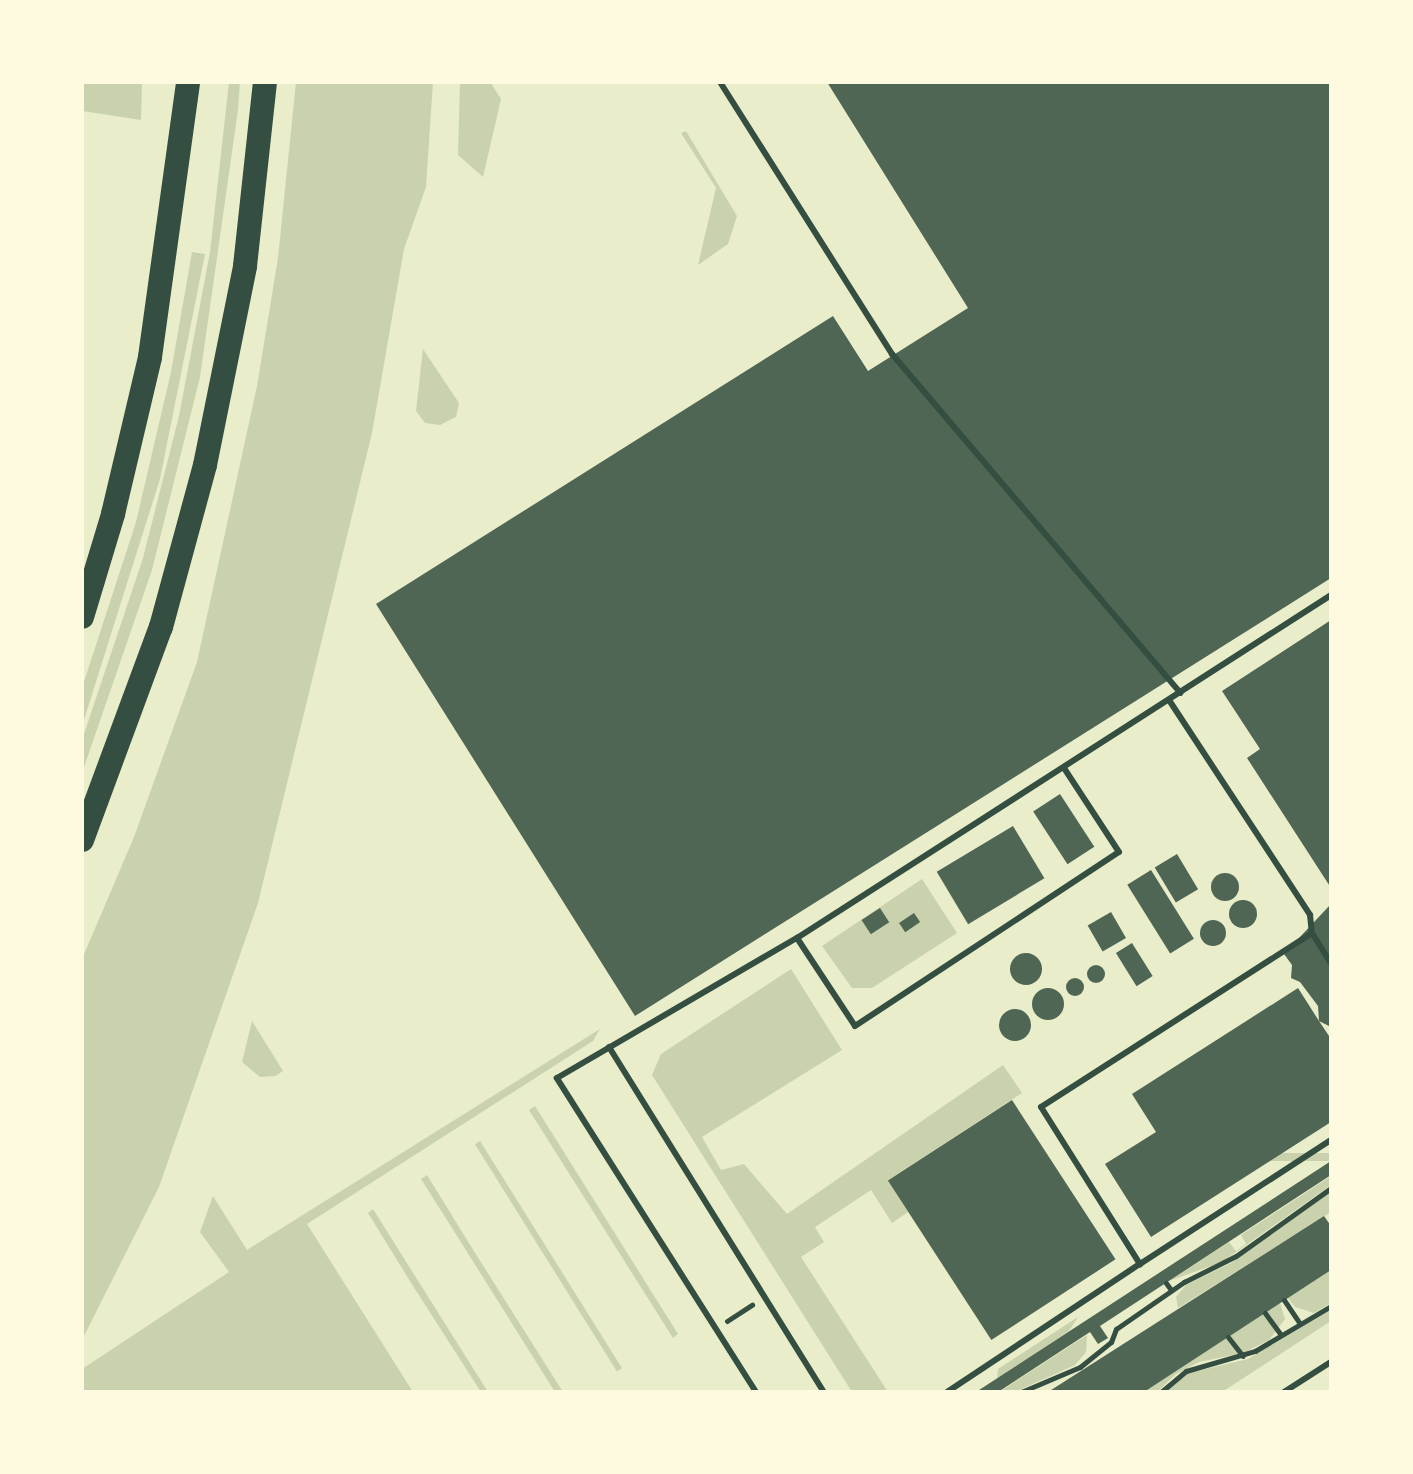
<!DOCTYPE html>
<html>
<head>
<meta charset="utf-8">
<style>
	body { margin:0 }
	#map { position:relative; width:1413px; height:1474px; overflow:hidden; background:#e9edc9; font-family:"Nunito Sans",sans-serif }
	div>[style] { position:absolute }
	[style*='--x'] { left:calc(var(--x)*1px); top:calc(var(--y)*1px); width:calc(var(--w)*1px); rotate:calc(var(--a)*1deg) }
	.green>* { inset:0; background:#cad2ad; transform-origin:0 0 }
	.building>* { inset:0; background:#4f6655; transform-origin:0 0 }
	.round { border-radius:50% }
	.path>* { height:5px; margin:-2.5px; padding:0 2.5px; transform-origin:2.5px; border-radius:2.5px; background:#344e41 }
	.service>* { height:6px; margin:-3px; padding:0 3px; transform-origin:3px; border-radius:3px; background:#344e41 }
	.motorway>* { height:24px; margin:-12px; padding:0 12px; transform-origin:12px; border-radius:12px; background:#344e41 }
	span { translate:-50% -50%; white-space:nowrap; text-align:center; line-height:1.15; -webkit-text-stroke:8px #fefae0; paint-order:stroke }
	.frame { position:absolute; inset:0; border:84px solid #fefae0; pointer-events:none }
</style>
</head>
<body>
<div id="map">
	<div class="green">
		<div style="clip-path:polygon(82px 82px,142px 82px,141px 120px,82px 111px)"></div>
		<div style="clip-path:polygon(229px 82px,240px 82px,238px 110px,200px 377px,152px 570px,82px 773px,82px 740px,143px 558px,179px 416px,210px 252px)"></div>
		<div style="clip-path:polygon(296px 82px,433px 82px,426px 187px,404px 249px,372px 433px,258px 903px,159px 1187px,82px 1340px,82px 959px,134px 837px,197px 662px,257px 386px,278px 258px)"></div>
		<div style="clip-path:polygon(460px 82px,490px 82px,501px 99px,483px 177px,458px 155px)"></div>
		<div style="clip-path:polygon(686px 131px,737px 216px,728px 244px,698px 265px,716px 188px,681px 133px)"></div>
		<div style="clip-path:polygon(192px 252px,205px 254px,160px 479px,82px 726px,82px 688px,136px 522px,171px 372px)"></div>
		<div style="clip-path:polygon(423px 349px,459px 403px,456px 417px,440px 425px,425px 423px,416px 411px)"></div>
		<div style="clip-path:polygon(922px 879px,957px 933px,872px 988px,852px 988px,822px 946px)"></div>
		<div style="clip-path:polygon(791px 969px,842px 1050px,702px 1137px,721px 1170px,744px 1164px,787px 1214px,1003px 1065px,1022px 1093px,888px 1180px,908px 1212px,892px 1223px,871px 1190px,815px 1227px,824px 1242px,801px 1257px,888px 1392px,852px 1392px,652px 1075px,661px 1054px)"></div>
		<div style="clip-path:polygon(252px 1021px,283px 1071px,275px 1076px,260px 1077px,242px 1062px)"></div>
		<div style="clip-path:polygon(600px 1029px,593px 1041px,307px 1224px,413px 1392px,82px 1392px,82px 1369px,229px 1272px,200px 1232px,213px 1196px,247px 1250px)"></div>
		<div style="clip-path:polygon(535px 1106px,673px 1326px,678px 1334px,673px 1338px,529px 1110px)"></div>
		<div style="left:480px;top:1141px;width:268px;height:6px;rotate:58deg"></div>
		<div style="left:1331px;top:1153px;width:8px;height:121px;rotate:90deg"></div>
		<div style="clip-path:polygon(427px 1175px,472px 1248px,563px 1392px,555px 1392px,447px 1220px,421px 1179px)"></div>
		<div style="clip-path:polygon(1331px 1176px,1331px 1185px,1222px 1262px,1169px 1281px,1229px 1242px,1236px 1251px,1246px 1244px,1241px 1235px)"></div>
		<div style="clip-path:polygon(1331px 1191px,1331px 1212px,1178px 1308px,1176px 1297px,1186px 1285px,1231px 1263px)"></div>
		<div style="clip-path:polygon(373px 1209px,378px 1217px,488px 1392px,481px 1392px,413px 1286px,368px 1213px)"></div>
		<div style="clip-path:polygon(1331px 1270px,1331px 1303px,1314px 1313px,1295px 1307px,1288px 1298px)"></div>
		<div style="clip-path:polygon(1280px 1303px,1285px 1319px,1269px 1340px,1243px 1353px,1199px 1362px,1176px 1374px,1157px 1392px,1144px 1392px)"></div>
		<div style="clip-path:polygon(1331px 1310px,1331px 1321px,1222px 1392px,1166px 1392px,1189px 1373px,1248px 1359px)"></div>
		<div style="clip-path:polygon(1078px 1317px,1069px 1331px,997px 1379px,998px 1369px)"></div>
		<div style="clip-path:polygon(1087px 1335px,1086px 1352px,1075px 1365px,1015px 1392px,999px 1392px)"></div>
	</div>
	<div class="building">
		<div style="clip-path:polygon(827px 82px,1331px 82px,1331px 578px,635px 1016px,376px 604px,833px 316px,868px 371px,968px 308px)"></div>
		<div style="clip-path:polygon(1331px 620px,1331px 888px,1247px 758px,1260px 749px,1222px 691px)"></div>
		<div style="left:1060px;top:794px;width:63px;height:32px;rotate:57deg"></div>
		<div style="left:1013px;top:826px;width:61px;height:89px;rotate:59deg"></div>
		<div style="left:1177px;top:854px;width:41px;height:26px;rotate:59deg"></div>
		<div style="left:1151px;top:870px;width:81px;height:28px;rotate:58deg"></div>
		<div class="round" style="left:1211px;top:873px;width:28px;height:28px"></div>
		<div class="round" style="left:1229px;top:900px;width:28px;height:28px"></div>
		<div style="clip-path:polygon(1331px 904px,1331px 1027px,1319px 1021px,1331px 1039px,1331px 1122px,1151px 1237px,1105px 1164px,1156px 1132px,1132px 1094px,1298px 988px,1319px 1021px,1318px 1006px,1300px 982px,1291px 978px,1292px 965px,1284px 954px)"></div>
		<div style="left:880px;top:908px;width:17px;height:22px;rotate:57deg"></div>
		<div style="left:1111px;top:912px;width:30px;height:27px;rotate:60deg"></div>
		<div style="left:914px;top:913px;width:11px;height:18px;rotate:56deg"></div>
		<div class="round" style="left:1200px;top:920px;width:26px;height:26px"></div>
		<div style="left:1132px;top:943px;width:39px;height:19px;rotate:58deg"></div>
		<div class="round" style="left:1010px;top:953px;width:32px;height:32px"></div>
		<div class="round" style="left:1087px;top:965px;width:18px;height:18px"></div>
		<div class="round" style="left:1066px;top:978px;width:18px;height:18px"></div>
		<div class="round" style="left:1032px;top:988px;width:32px;height:32px"></div>
		<div class="round" style="left:999px;top:1009px;width:32px;height:32px"></div>
		<div style="left:1012px;top:1100px;width:190px;height:148px;rotate:57deg"></div>
		<div style="clip-path:polygon(1331px 1161px,1331px 1175px,1100px 1326px,1108px 1338px,1098px 1344px,1090px 1332px,998px 1392px,976px 1392px)"></div>
		<div style="clip-path:polygon(1324px 1216px,1331px 1226px,1331px 1270px,1144px 1392px,1048px 1392px)"></div>
	</div>
	<div class="path">
		<div style="--x:1166;--y:1283;--w:9;--a:54"></div>
		<div style="--x:1284;--y:1300;--w:27;--a:56"></div>
		<div style="--x:1265;--y:1313;--w:27;--a:54"></div>
		<div style="--x:727;--y:1321;--w:30;--a:-33"></div>
		<div style="--x:1228;--y:1337;--w:24;--a:52"></div>
		<div style="--x:1021;--y:1392;--w:64;--a:-23"></div>
		<div style="--x:1080;--y:1367;--w:40;--a:-39"></div>
		<div style="--x:1111;--y:1342;--w:14;--a:-69"></div>
		<div style="--x:1116;--y:1329;--w:83;--a:-34.7"></div>
		<div style="--x:1184;--y:1282;--w:58;--a:-26.6"></div>
		<div style="--x:1236;--y:1256;--w:117;--a:-35.6"></div>
		<div style="--x:1161;--y:1392;--w:33;--a:-40"></div>
		<div style="--x:1186;--y:1371;--w:72;--a:-16.2"></div>
		<div style="--x:1255;--y:1351;--w:88;--a:-30.6"></div>
	</div>
	<div class="service">
		<div style="--x:720;--y:82;--w:322;--a:57.7"></div>
		<div style="--x:892;--y:354;--w:445;--a:49.6"></div>
		<div style="--x:1169;--y:700;--w:257;--a:56.7"></div>
		<div style="--x:1310;--y:915;--w:18;--a:84"></div>
		<div style="--x:1312;--y:933;--w:36;--a:58"></div>
		<div style="--x:1312;--y:933;--w:322;--a:147.3"></div>
		<div style="--x:1041;--y:1107;--w:186;--a:57.8"></div>
		<div style="--x:1140;--y:1264;--w:228;--a:-33"></div>
		<div style="--x:797;--y:938;--w:105;--a:56.6"></div>
		<div style="--x:855;--y:1026;--w:316;--a:-33.4"></div>
		<div style="--x:1119;--y:852;--w:100;--a:-123.2"></div>
		<div style="--x:609;--y:1047;--w:407;--a:58.1"></div>
		<div style="--x:756;--y:1392;--w:372;--a:-122.4"></div>
		<div style="--x:557;--y:1078;--w:278;--a:-30.3"></div>
		<div style="--x:797;--y:938;--w:635;--a:-32.71"></div>
		<div style="--x:947;--y:1392;--w:232;--a:-33.6"></div>
		<div style="--x:1284;--y:1392;--w:56;--a:-32.6"></div>
	</div>
	<div class="motorway">
		<div style="--x:82;--y:617;--w:108;--a:-73.2"></div>
		<div style="--x:113;--y:514;--w:161;--a:-76.7"></div>
		<div style="--x:150;--y:357;--w:278;--a:-82.1"></div>
		<div style="--x:82;--y:840;--w:227;--a:-69.7"></div>
		<div style="--x:161;--y:627;--w:168;--a:-74.8"></div>
		<div style="--x:205;--y:465;--w:203;--a:-78.6"></div>
		<div style="--x:245;--y:266;--w:185;--a:-83.8"></div>
	</div>
	<div class="frame"></div>
</div>
</body>
</html>
